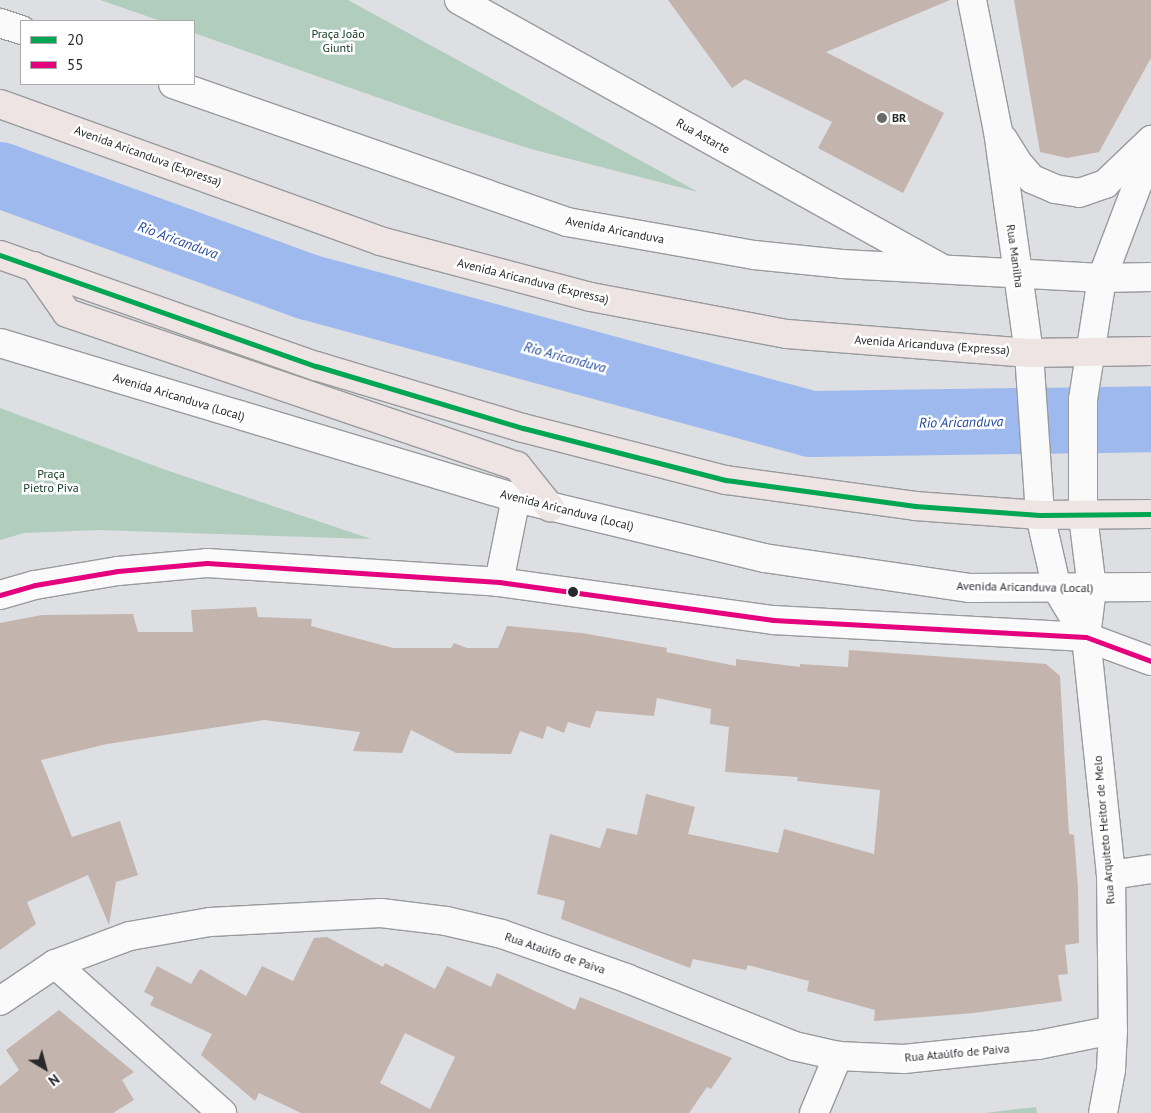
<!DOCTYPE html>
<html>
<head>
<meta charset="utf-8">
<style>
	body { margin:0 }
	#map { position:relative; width:1151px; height:1113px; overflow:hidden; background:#dddfe2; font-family:"PT Sans",sans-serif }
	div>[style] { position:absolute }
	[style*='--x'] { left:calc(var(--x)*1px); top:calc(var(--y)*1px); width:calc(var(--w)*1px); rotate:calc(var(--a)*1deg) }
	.green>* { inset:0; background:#b0cdbe }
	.river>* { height:66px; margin:-33px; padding:0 33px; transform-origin:33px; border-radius:33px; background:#9eb9ee }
	.building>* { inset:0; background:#c3b5ad }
	.roads { filter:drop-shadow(1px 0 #999a9d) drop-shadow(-1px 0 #999a9d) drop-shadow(0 1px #999a9d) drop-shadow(0 -1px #999a9d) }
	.minor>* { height:28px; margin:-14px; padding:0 14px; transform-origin:14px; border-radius:14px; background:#fafafb }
	.tertiary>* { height:28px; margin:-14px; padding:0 14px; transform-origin:14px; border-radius:14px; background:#fafafb }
	.secondary>* { height:28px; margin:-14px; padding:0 14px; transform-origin:14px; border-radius:14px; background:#fafafb }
	.trunk>* { height:28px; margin:-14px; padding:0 14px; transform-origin:14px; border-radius:14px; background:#eee4e4 }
	.bus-1>* { height:5px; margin:-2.5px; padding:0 2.5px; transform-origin:2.5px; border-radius:2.5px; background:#00a651 }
	.bus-2>* { height:5px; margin:-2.5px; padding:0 2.5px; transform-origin:2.5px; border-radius:2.5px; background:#e5007d }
	.dots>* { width:14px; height:14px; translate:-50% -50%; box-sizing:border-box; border:2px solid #fff; border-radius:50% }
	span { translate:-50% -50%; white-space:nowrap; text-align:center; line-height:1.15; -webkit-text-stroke:5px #fff; paint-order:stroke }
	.park-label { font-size:12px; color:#0f3723 }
	.poi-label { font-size:12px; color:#27292b; font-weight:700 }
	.left { translate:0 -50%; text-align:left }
	.street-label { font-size:12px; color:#27292b }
	.water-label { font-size:14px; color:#23499f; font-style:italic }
	.legend { position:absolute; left:20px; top:20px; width:175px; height:65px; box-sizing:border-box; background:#fff; border:1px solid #a9a9aa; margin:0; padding:6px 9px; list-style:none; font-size:15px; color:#27292b }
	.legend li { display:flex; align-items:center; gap:10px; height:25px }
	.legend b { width:25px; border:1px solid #a9a9aa }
	.north { position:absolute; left:20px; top:1043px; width:50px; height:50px; -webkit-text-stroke:4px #fff; paint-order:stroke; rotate:143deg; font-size:14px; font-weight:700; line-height:20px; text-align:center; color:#27292b }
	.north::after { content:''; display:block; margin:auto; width:18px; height:22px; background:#27292b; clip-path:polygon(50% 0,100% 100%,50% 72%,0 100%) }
</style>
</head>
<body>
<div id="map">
	<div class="green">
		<div style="clip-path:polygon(100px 0,348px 0,698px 192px,531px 149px,456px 125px,194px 33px,194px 21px,161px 21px)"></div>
		<div style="clip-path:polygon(0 408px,163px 469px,371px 539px,98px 530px,24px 533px,0 540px)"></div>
		<div style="clip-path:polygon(1036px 1107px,1037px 1113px,981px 1113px,985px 1113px)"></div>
	</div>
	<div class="river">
		<div style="--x:0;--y:175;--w:328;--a:20"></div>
		<div style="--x:308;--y:287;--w:521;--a:15.24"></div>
		<div style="--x:811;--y:424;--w:340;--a:-0.8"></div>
	</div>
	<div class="building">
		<div style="clip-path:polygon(668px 0,950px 0,826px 52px,944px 113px,903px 193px,818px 148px,832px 122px,745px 79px,732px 88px)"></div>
		<div style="clip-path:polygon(1014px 0,1151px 0,1151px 58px,1099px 152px,1067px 158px,1040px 152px)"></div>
		<div style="clip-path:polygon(256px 607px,258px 617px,312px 619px,311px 626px,393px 648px,451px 648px,454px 643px,467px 648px,498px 648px,507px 626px,582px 633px,667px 648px,666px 652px,736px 666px,736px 659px,800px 667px,800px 664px,848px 667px,849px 650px,1046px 664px,1060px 676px,1069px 834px,1074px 835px,1078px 888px,1079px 943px,1065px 945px,1068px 974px,1058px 975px,1062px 1001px,974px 1013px,874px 1021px,875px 1010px,807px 991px,809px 981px,748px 965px,746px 970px,693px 959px,690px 968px,561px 919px,565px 901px,537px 894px,550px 834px,600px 848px,607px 828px,637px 835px,646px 794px,695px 807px,688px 834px,778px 853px,784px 829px,874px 854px,880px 790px,797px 781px,798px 777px,725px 772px,729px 727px,710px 724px,711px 709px,657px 698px,654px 716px,596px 711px,590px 728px,568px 722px,564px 733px,547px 726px,543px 739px,520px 731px,511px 754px,456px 753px,411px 730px,402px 753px,353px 751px,360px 732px,264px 720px,107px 744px,41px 760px,72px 837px,120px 821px,138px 875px,116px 882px,109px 925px,88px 875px,27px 902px,36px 924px,0 950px,0 623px,42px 615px,133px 614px,138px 632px,193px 632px,191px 610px)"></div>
		<div style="clip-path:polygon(evenodd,327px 937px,383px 967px,385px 963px,435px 989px,447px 966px,491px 987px,497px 973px,575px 1010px,580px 997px,732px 1058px,711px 1089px,707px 1087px,689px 1113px,301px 1113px,259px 1093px,255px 1101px,201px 1055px,212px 1034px,150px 1005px,154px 997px,144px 992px,157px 966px,191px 984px,200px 969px,246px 996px,262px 966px,293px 981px,314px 938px,327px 937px,405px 1033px,455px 1057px,430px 1109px,380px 1083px,405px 1033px)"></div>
		<div style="clip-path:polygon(59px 1010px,134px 1072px,122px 1080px,134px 1100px,113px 1113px,0 1113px,0 1086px,19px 1070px,6px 1050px)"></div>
	</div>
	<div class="roads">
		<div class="minor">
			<div style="--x:972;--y:0;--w:134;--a:78.8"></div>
			<div style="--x:998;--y:131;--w:144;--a:82"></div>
			<div style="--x:1003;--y:139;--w:28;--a:58"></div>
			<div style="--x:1018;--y:163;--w:21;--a:49"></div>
			<div style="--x:1032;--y:179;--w:25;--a:23"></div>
			<div style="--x:1055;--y:189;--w:24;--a:9"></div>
			<div style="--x:1079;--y:193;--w:28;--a:-19"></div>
			<div style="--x:1105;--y:184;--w:64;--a:-43.7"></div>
			<div style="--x:1102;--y:278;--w:138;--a:-69.2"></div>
			<div style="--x:0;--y:595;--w:36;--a:-16"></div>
			<div style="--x:35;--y:585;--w:84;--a:-9.6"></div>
			<div style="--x:118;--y:571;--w:89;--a:-5.1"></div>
			<div style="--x:207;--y:563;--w:293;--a:3.7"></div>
			<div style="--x:499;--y:582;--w:277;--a:7.9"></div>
			<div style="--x:773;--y:620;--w:313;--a:3.1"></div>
			<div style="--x:1086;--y:637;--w:69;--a:20.3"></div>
			<div style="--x:1111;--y:875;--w:40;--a:-8.5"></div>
			<div style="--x:55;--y:964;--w:224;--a:41.7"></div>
			<div style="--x:0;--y:1001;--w:66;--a:-33.9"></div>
			<div style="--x:55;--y:964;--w:80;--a:-20.5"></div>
			<div style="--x:130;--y:936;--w:81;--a:-9.9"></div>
			<div style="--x:210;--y:922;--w:171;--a:-3"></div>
			<div style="--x:381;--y:913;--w:65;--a:7"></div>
			<div style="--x:446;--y:921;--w:57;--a:13.1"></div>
			<div style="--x:502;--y:934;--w:132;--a:19.5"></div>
			<div style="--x:626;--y:978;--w:181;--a:22"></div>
			<div style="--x:794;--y:1046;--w:45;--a:12.8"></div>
			<div style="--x:838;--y:1056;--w:66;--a:2.6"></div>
			<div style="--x:904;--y:1059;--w:135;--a:-6"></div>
			<div style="--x:1038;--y:1045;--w:76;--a:-11.3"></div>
			<div style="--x:814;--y:1113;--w:62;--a:-67.2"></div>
		</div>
		<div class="tertiary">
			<div style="--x:1018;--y:274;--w:80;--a:82.1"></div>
			<div style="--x:1029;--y:353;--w:162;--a:86.1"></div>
			<div style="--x:1040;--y:515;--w:76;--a:77.1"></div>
			<div style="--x:1057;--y:589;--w:56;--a:58.9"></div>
			<div style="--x:1102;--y:278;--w:123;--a:98.9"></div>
			<div style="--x:1083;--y:400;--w:116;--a:90"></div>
			<div style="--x:1083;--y:516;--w:73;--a:82.9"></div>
			<div style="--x:1092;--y:588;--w:49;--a:97"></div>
			<div style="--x:1086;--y:637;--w:239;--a:84"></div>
			<div style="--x:1111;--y:875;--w:155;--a:89.3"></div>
			<div style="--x:1113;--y:1030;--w:40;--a:92.9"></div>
			<div style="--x:1111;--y:1070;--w:44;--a:100.5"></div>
		</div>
		<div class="secondary">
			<div style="--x:459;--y:0;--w:549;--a:29.08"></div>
			<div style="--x:0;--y:23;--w:22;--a:18"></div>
			<div style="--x:173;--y:84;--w:417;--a:19.3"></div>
			<div style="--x:567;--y:222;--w:190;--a:10"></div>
			<div style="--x:754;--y:255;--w:88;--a:5.8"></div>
			<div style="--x:842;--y:264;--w:260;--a:3.1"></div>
			<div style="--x:1102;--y:278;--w:49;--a:-1.2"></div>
			<div style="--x:0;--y:343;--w:539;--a:16.72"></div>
			<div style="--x:516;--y:498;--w:255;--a:13.6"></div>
			<div style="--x:764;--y:558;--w:207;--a:8.3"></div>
			<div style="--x:969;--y:588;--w:182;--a:-0.3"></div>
			<div style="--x:499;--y:582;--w:86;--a:-78.6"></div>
		</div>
		<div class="trunk">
			<div style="--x:0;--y:104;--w:404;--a:19.8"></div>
			<div style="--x:380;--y:241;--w:218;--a:14.9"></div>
			<div style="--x:591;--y:297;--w:199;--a:10.7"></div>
			<div style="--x:787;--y:334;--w:243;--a:4.5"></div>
			<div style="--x:1029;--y:353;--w:122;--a:-0.9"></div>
			<div style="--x:0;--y:255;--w:335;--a:19.4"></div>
			<div style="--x:316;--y:366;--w:216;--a:16.7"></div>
			<div style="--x:523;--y:428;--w:210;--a:14.4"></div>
			<div style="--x:726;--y:480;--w:191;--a:7.8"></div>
			<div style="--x:915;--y:506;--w:125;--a:4.1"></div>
			<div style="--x:1040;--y:515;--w:111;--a:-0.5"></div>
			<div style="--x:34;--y:266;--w:57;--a:54.9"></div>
			<div style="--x:67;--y:313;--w:475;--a:18.8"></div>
			<div style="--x:517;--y:466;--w:53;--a:51.2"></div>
		</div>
	</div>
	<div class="bus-1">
		<div style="--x:0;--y:255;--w:335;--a:19.4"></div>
		<div style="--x:316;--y:366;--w:216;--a:16.7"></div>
		<div style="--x:523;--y:428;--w:210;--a:14.4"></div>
		<div style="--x:726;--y:480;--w:191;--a:7.8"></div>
		<div style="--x:915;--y:506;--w:125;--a:4.1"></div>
		<div style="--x:1040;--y:515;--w:111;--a:-0.5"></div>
	</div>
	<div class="bus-2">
		<div style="--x:0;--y:595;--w:36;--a:-16"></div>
		<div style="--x:35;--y:585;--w:84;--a:-9.6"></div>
		<div style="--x:118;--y:571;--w:89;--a:-5.1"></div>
		<div style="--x:207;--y:563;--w:293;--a:3.7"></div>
		<div style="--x:499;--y:582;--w:277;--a:7.9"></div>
		<div style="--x:773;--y:620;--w:313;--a:3.1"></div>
		<div style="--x:1086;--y:637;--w:69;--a:20.3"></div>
	</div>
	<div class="dots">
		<div style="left:882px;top:118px;background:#67696b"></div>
		<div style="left:573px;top:592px;background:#27292b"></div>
	</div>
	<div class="park-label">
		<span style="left:338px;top:41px">Praça João<br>Giunti</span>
		<span style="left:51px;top:481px">Praça<br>Pietro Piva</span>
	</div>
	<div class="poi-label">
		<span class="left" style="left:892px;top:118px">BR</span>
	</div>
	<div class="street-label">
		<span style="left:703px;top:136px;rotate:29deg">Rua Astarte</span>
		<span style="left:148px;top:156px;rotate:20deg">Avenida Aricanduva (Expressa)</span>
		<span style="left:615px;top:230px;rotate:11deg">Avenida Aricanduva</span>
		<span style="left:1015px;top:256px;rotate:82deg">Rua Manilha</span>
		<span style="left:533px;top:281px;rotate:14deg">Avenida Aricanduva (Expressa)</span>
		<span style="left:932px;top:345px;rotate:4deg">Avenida Aricanduva (Expressa)</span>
		<span style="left:179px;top:397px;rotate:17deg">Avenida Aricanduva (Local)</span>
		<span style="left:567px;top:510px;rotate:14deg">Avenida Aricanduva (Local)</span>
		<span style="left:1025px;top:587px;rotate:1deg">Avenida Aricanduva (Local)</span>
		<span style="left:1104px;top:830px;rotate:-95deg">Rua Arquiteto Heitor de Melo</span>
		<span style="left:555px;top:953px;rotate:19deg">Rua Ataúlfo de Paiva</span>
		<span style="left:957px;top:1053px;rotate:-5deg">Rua Ataúlfo de Paiva</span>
	</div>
	<div class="water-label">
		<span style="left:178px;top:240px;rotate:20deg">Rio Aricanduva</span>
		<span style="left:565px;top:357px;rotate:15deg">Rio Aricanduva</span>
		<span style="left:961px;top:422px;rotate:-1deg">Rio Aricanduva</span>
	</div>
	<ul class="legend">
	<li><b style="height:6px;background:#00a651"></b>20</li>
	<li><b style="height:6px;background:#e5007d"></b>55</li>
	</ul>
	<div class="north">N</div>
</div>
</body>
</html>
